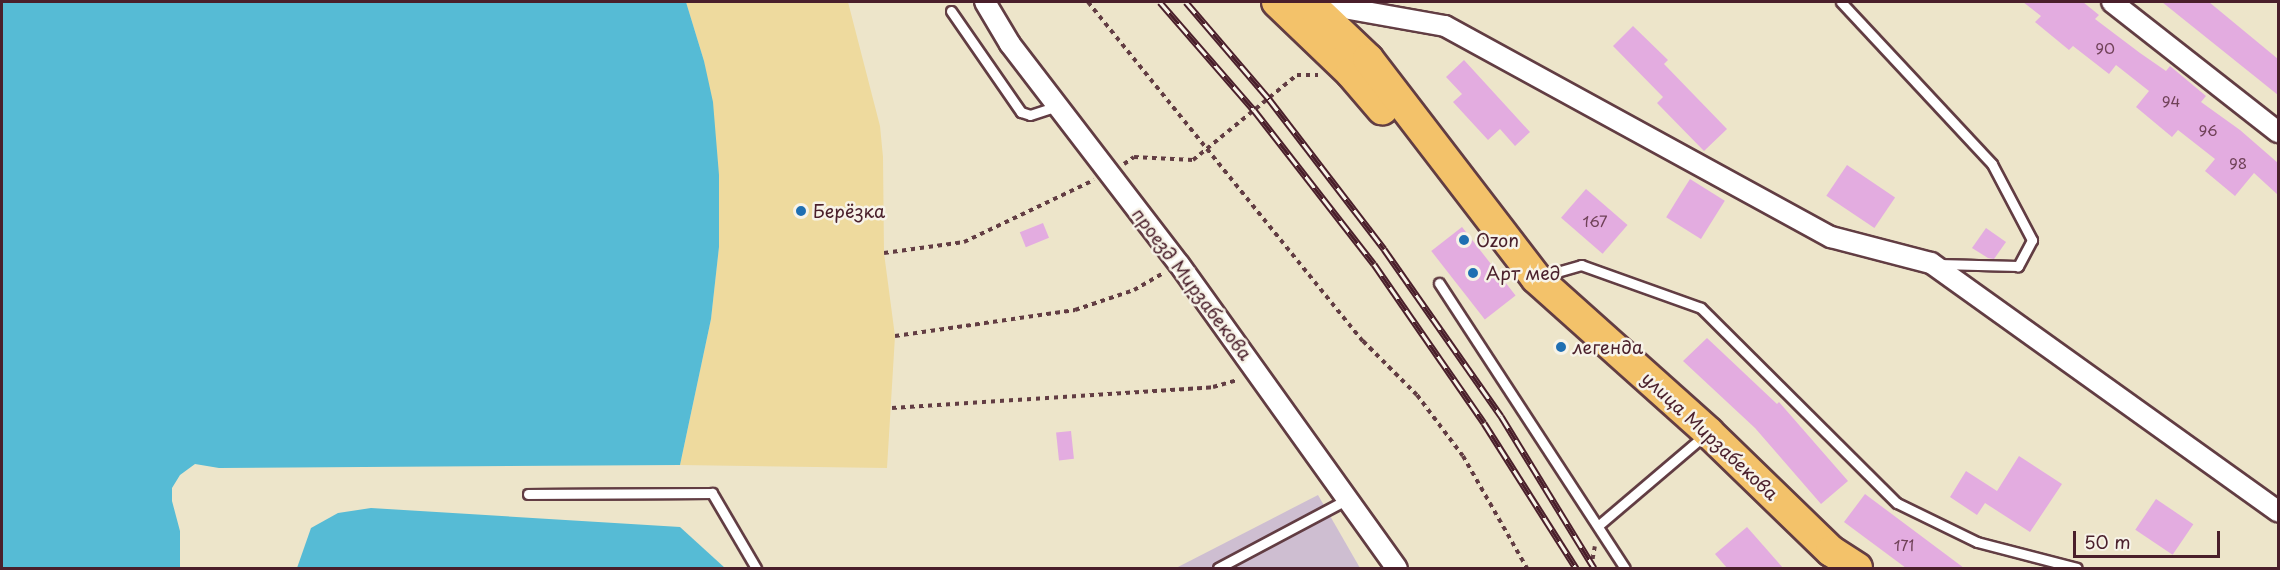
<!DOCTYPE html>
<html>
<head>
<meta charset="utf-8">
<style>
	body { margin:0 }
	#map { position:relative; width:2280px; height:570px; overflow:hidden; background:#ede5ca; font-family:"Playpen Sans",sans-serif }
	div>[style] { position:absolute }
	[style*='--x'] { left:calc(var(--x)*1px); top:calc(var(--y)*1px); width:calc(var(--w)*1px); rotate:calc(var(--a)*1deg) }
	.industrial>* { inset:0; background:#cebed1 }
	.sand>* { inset:0; background:#eeda9e }
	.water>* { inset:0; background:#56bbd5 }
	.building>* { inset:0; background:#e3ace0; transform-origin:0 0 }
	.path>* { height:4px; margin-top:-2px; transform-origin:0; background:repeating-linear-gradient(90deg,#623d43 0 4.5px,transparent 0 9px) }
	.roads { filter:drop-shadow(2px 0 #623d43) drop-shadow(-2px 0 #623d43) drop-shadow(0 2px #623d43) drop-shadow(0 -2px #623d43) }
	.lane>* { height:9px; margin:-4.5px; padding:0 4.5px; transform-origin:4.5px; border-radius:4.5px; background:#fff }
	.street>* { height:20px; margin:-10px; padding:0 10px; transform-origin:10px; border-radius:10px; background:#fff }
	.primary>* { height:30px; margin:-15px; padding:0 15px; transform-origin:15px; border-radius:15px; background:#f3c26a }
	.rail>* { height:7px; margin-top:-3.5px; transform-origin:0; background:repeating-linear-gradient(90deg,#f7f3e8 0 14px,#4a1f2b 0 28px); box-sizing:border-box; border-block:2px solid #4a1f2b }
	.dots>* { width:16px; height:16px; translate:-50% -50%; box-sizing:border-box; border:3px solid #f7f3e8; border-radius:50% }
	span { translate:-50% -50%; white-space:nowrap; text-align:center; line-height:1.15; -webkit-text-stroke:5px #f7f3e8; paint-order:stroke }
	.number-label { font-size:15px; color:#704258 }
	.number-label span { -webkit-text-stroke-width:0 }
	.poi-label { font-size:18px; color:#4a1f2b }
	.left { translate:0 -50%; text-align:left }
	.street-label { font-size:18px; color:#4a1f2b }
	.frame { position:absolute; inset:0; border:3px solid #4a1f2b; pointer-events:none }
	.scale { position:absolute; left:2073px; top:531px; width:147px; height:27px; box-sizing:border-box; border:3px solid #4a1f2b; border-top:0; padding-left:8px; font-size:18px; line-height:21px; white-space:nowrap; color:#4a1f2b; -webkit-text-stroke:4px #f7f3e8; paint-order:stroke }
</style>
</head>
<body>
<div id="map">
	<div class="industrial">
		<div style="clip-path:polygon(1318px 495px,1360px 568px,1176px 568px)"></div>
	</div>
	<div class="sand">
		<div style="clip-path:polygon(686px 2px,848px 2px,880px 126px,883px 157px,884px 253px,895px 336px,887px 468px,680px 465px,711px 319px,719px 247px,704px 61px)"></div>
	</div>
	<div class="water">
		<div style="clip-path:polygon(2px 2px,686px 2px,704px 61px,713px 102px,719px 175px,719px 247px,711px 319px,680px 465px,219px 468px,195px 464px,180px 475px,172px 488px,172px 501px,180px 531px,180px 568px,2px 568px)"></div>
		<div style="clip-path:polygon(371px 508px,680px 527px,725px 568px,297px 568px,311px 528px,338px 513px)"></div>
	</div>
	<div class="building">
		<div style="clip-path:polygon(2023px 2px,2083px 2px,2099px 15px,2095px 19px,2140px 53px,2166px 71px,2170px 66px,2206px 96px,2201px 102px,2240px 130px,2278px 163px,2278px 195px,2254px 173px,2235px 196px,2205px 171px,2215px 159px,2178px 130px,2172px 137px,2136px 107px,2149px 91px,2116px 65px,2109px 74px,2073px 46px,2069px 50px,2035px 22px,2041px 16px)"></div>
		<div style="clip-path:polygon(2162px 2px,2209px 2px,2278px 59px,2278px 95px)"></div>
		<div style="clip-path:polygon(1633px 26px,1668px 60px,1664px 64px,1727px 129px,1704px 151px,1657px 103px,1663px 97px,1613px 46px)"></div>
		<div style="clip-path:polygon(1464px 60px,1530px 132px,1515px 146px,1500px 129px,1488px 140px,1453px 102px,1462px 94px,1446px 77px)"></div>
		<div style="left:1847px;top:165px;width:58px;height:37px;rotate:34deg"></div>
		<div style="left:1690px;top:179px;width:41px;height:45px;rotate:32deg"></div>
		<div style="left:1586px;top:189px;width:55px;height:38px;rotate:41deg"></div>
		<div style="left:1043px;top:223px;width:16px;height:25px;rotate:68deg"></div>
		<div style="left:1462px;top:227px;width:87px;height:39px;rotate:52deg"></div>
		<div style="clip-path:polygon(1986px 228px,2006px 242px,1994px 259px,1988px 258px,1972px 248px)"></div>
		<div style="clip-path:polygon(1707px 338px,1777px 404px,1779px 402px,1848px 481px,1821px 504px,1755px 428px,1683px 361px)"></div>
		<div style="left:1071px;top:431px;width:28px;height:15px;rotate:84deg"></div>
		<div style="clip-path:polygon(2019px 456px,2062px 484px,2030px 532px,1985px 503px,1977px 515px,1950px 497px,1966px 471px,1997px 491px)"></div>
		<div style="clip-path:polygon(1865px 494px,1964px 568px,1906px 568px,1844px 522px)"></div>
		<div style="left:2156px;top:499px;width:45px;height:37px;rotate:34deg"></div>
		<div style="clip-path:polygon(1747px 527px,1783px 568px,1727px 568px,1715px 554px)"></div>
	</div>
	<div class="path">
		<div style="--x:1088;--y:2;--w:437;--a:51"></div>
		<div style="--x:1363;--y:341;--w:76;--a:45"></div>
		<div style="--x:1417;--y:395;--w:76;--a:53"></div>
		<div style="--x:1463;--y:456;--w:129;--a:60.3"></div>
		<div style="--x:1124;--y:164;--w:12;--a:-35"></div>
		<div style="--x:1134;--y:157;--w:59;--a:2.9"></div>
		<div style="--x:1193;--y:160;--w:134;--a:-39.3"></div>
		<div style="--x:1297;--y:75;--w:21;--a:0"></div>
		<div style="--x:884;--y:253;--w:81;--a:-7.8"></div>
		<div style="--x:964;--y:242;--w:144;--a:-25.5"></div>
		<div style="--x:895;--y:336;--w:182;--a:-8.2"></div>
		<div style="--x:1075;--y:310;--w:62;--a:-18.7"></div>
		<div style="--x:1134;--y:290;--w:34;--a:-30"></div>
		<div style="--x:892;--y:408;--w:322;--a:-3.7"></div>
		<div style="--x:1213;--y:387;--w:26;--a:-16"></div>
		<div style="--x:1591;--y:568;--w:22;--a:-80"></div>
	</div>
	<div class="roads">
		<div class="lane">
			<div style="--x:1841;--y:2;--w:221;--a:47"></div>
			<div style="--x:1992;--y:164;--w:86;--a:62.2"></div>
			<div style="--x:2032;--y:240;--w:30;--a:118"></div>
			<div style="--x:2018;--y:266;--w:80;--a:-178.6"></div>
			<div style="--x:951;--y:11;--w:123;--a:55.3"></div>
			<div style="--x:1021;--y:112;--w:9;--a:18"></div>
			<div style="--x:1030;--y:115;--w:29;--a:-18"></div>
			<div style="--x:1543;--y:276;--w:40;--a:-16"></div>
			<div style="--x:1581;--y:265;--w:127;--a:19.7"></div>
			<div style="--x:1701;--y:308;--w:276;--a:44.9"></div>
			<div style="--x:1897;--y:503;--w:89;--a:26"></div>
			<div style="--x:1977;--y:542;--w:103;--a:14.6"></div>
			<div style="--x:1439;--y:283;--w:340;--a:56.9"></div>
			<div style="--x:528;--y:494;--w:184;--a:-0.3"></div>
			<div style="--x:712;--y:493;--w:87;--a:59.6"></div>
			<div style="--x:1599;--y:525;--w:140;--a:-40.4"></div>
			<div style="--x:1218;--y:568;--w:147;--a:-28"></div>
		</div>
		<div class="street">
			<div style="--x:985;--y:2;--w:49;--a:59.2"></div>
			<div style="--x:1010;--y:44;--w:277;--a:52.5"></div>
			<div style="--x:1179;--y:264;--w:374;--a:54.4"></div>
			<div style="--x:1310;--y:2;--w:137;--a:10.1"></div>
			<div style="--x:1445;--y:26;--w:440;--a:28.7"></div>
			<div style="--x:1831;--y:237;--w:103;--a:14.6"></div>
			<div style="--x:1931;--y:263;--w:427;--a:35.6"></div>
			<div style="--x:2112;--y:2;--w:211;--a:38.1"></div>
		</div>
		<div class="primary">
			<div style="--x:1277;--y:2;--w:103;--a:43.8"></div>
			<div style="--x:1351;--y:73;--w:48;--a:49.3"></div>
			<div style="--x:1308;--y:2;--w:83;--a:43.5"></div>
			<div style="--x:1368;--y:59;--w:276;--a:52.5"></div>
			<div style="--x:1536;--y:278;--w:231;--a:41.8"></div>
			<div style="--x:1708;--y:432;--w:171;--a:44.1"></div>
			<div style="--x:1831;--y:551;--w:31;--a:33"></div>
		</div>
	</div>
	<div class="rail">
		<div style="--x:1160;--y:2;--w:143;--a:49"></div>
		<div style="--x:1254;--y:110;--w:195;--a:52.1"></div>
		<div style="--x:1374;--y:264;--w:193;--a:55.3"></div>
		<div style="--x:1484;--y:423;--w:172;--a:57.6"></div>
		<div style="--x:1186;--y:2;--w:128;--a:49.4"></div>
		<div style="--x:1269;--y:99;--w:189;--a:52.5"></div>
		<div style="--x:1384;--y:249;--w:204;--a:55"></div>
		<div style="--x:1501;--y:416;--w:178;--a:58.5"></div>
	</div>
	<div class="dots">
		<div style="left:801px;top:211px;background:#1f6fb2"></div>
		<div style="left:1464px;top:240px;background:#1f6fb2"></div>
		<div style="left:1473px;top:273px;background:#1f6fb2"></div>
		<div style="left:1561px;top:347px;background:#1f6fb2"></div>
	</div>
	<div class="number-label">
		<span style="left:2105px;top:48px">90</span>
		<span style="left:2171px;top:101px">94</span>
		<span style="left:2208px;top:130px">96</span>
		<span style="left:2238px;top:163px">98</span>
		<span style="left:1595px;top:221px">167</span>
		<span style="left:1904px;top:545px">171</span>
	</div>
	<div class="poi-label">
		<span class="left" style="left:813px;top:211px">Берёзка</span>
		<span class="left" style="left:1476px;top:240px">Ozon</span>
		<span class="left" style="left:1486px;top:273px">Арт мед</span>
		<span class="left" style="left:1573px;top:347px">легенда</span>
	</div>
	<div class="street-label">
		<span style="left:1192px;top:284px;rotate:53deg">проезд Мирзабекова</span>
		<span style="left:1710px;top:436px;rotate:43deg">улица Мирзабекова</span>
	</div>
	<div class="frame"></div>
	<div class="scale">50 m</div>
</div>
</body>
</html>
